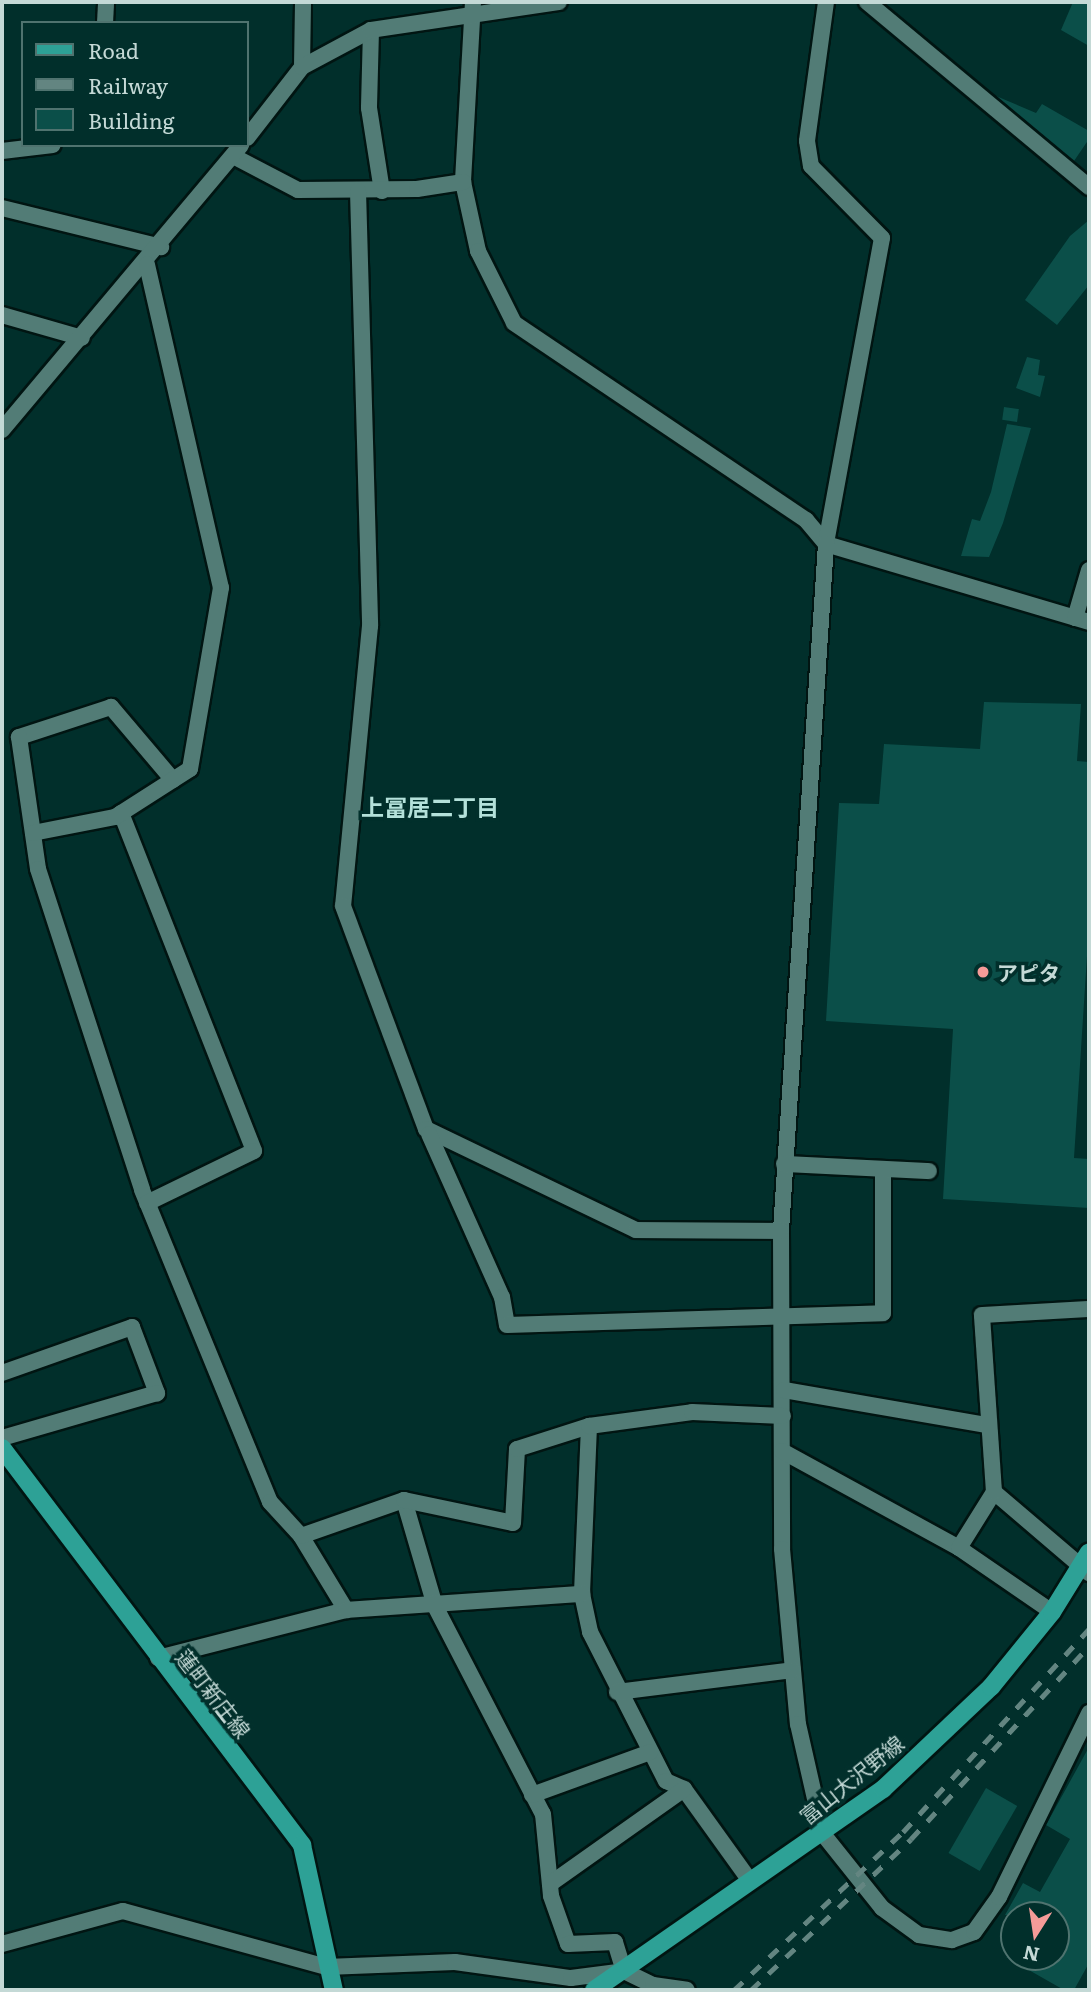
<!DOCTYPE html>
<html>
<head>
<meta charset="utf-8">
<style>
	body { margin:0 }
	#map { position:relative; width:1091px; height:1992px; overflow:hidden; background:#012f2b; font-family:Literata,"Noto Sans JP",serif }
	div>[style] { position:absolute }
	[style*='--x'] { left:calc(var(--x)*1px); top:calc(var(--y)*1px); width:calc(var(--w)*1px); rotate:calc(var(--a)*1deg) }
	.building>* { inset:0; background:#0b4f49; transform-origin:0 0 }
	.roads { filter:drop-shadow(2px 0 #011512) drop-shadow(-2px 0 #011512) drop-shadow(0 2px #011512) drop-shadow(0 -2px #011512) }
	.minor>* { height:16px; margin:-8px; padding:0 8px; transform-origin:8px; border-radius:8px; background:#527c76 }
	.major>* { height:18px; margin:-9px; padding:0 9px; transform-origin:9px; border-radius:9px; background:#2da196 }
	.rail>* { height:5px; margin-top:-2.5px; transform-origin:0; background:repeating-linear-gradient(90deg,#638581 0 12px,transparent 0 24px) }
	.dots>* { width:19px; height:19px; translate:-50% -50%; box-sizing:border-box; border:4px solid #012f2b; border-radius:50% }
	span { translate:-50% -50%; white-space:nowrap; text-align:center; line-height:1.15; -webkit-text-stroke:7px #012f2b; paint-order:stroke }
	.poi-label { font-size:21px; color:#c4d9d6; font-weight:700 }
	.left { translate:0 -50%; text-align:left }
	.street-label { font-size:21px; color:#c4d9d6 }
	.neighbourhood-label { font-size:23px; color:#b4e1da; font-weight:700 }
	.frame { position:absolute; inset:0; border:4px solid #c4d9d6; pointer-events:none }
	.legend { position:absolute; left:21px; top:21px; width:228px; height:126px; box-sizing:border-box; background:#012f2b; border:2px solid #4f736f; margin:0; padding:9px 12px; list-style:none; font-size:21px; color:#c4d9d6 }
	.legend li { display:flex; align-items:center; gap:14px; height:35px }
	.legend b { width:35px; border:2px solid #4f736f }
	.north { position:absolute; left:1000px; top:1901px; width:70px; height:70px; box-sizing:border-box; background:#012f2b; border:2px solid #4f736f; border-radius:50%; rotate:192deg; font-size:19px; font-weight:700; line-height:28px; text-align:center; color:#c4d9d6 }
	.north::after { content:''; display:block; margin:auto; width:24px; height:32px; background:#f59b98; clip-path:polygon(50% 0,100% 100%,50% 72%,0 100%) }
</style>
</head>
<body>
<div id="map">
	<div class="building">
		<div style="clip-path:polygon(1073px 2px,1089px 2px,1089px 46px,1061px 30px)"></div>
		<div style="clip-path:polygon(996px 96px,1036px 113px,1042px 104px,1089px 131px,1089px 139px,1074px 161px)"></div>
		<div style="clip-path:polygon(1089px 220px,1089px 285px,1057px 325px,1025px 300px,1070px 236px)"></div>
		<div style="clip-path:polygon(1027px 357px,1040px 360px,1038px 375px,1045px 376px,1040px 397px,1016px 388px)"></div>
		<div style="left:1004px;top:407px;width:15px;height:13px;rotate:8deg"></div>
		<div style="clip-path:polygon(1007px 424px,1031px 428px,1003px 523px,989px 557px,961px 556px,972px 519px,980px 521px,991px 492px)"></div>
		<div style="clip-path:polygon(984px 702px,1081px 704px,1077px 761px,1089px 762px,1089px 925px,1074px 1158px,1089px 1159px,1089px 1208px,943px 1199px,953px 1029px,826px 1021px,839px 803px,879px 804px,884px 744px,980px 749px)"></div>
		<div style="clip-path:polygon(1089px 1747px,1089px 1963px,1074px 1990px,1064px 1990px,1006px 1957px,1056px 1957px,1056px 1915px,1005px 1915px,1023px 1883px,1040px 1892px,1070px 1839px,1046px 1825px)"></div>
		<div style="left:986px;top:1788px;width:36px;height:75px;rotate:30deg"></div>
	</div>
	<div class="roads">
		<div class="minor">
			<div style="--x:473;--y:2;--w:180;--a:93.2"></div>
			<div style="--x:463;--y:182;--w:71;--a:77.7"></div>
			<div style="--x:478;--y:251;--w:80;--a:63.4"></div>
			<div style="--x:514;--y:323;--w:352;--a:34"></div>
			<div style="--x:806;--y:520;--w:31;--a:50"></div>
			<div style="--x:826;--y:544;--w:274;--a:16.5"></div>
			<div style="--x:826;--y:2;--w:140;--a:97.8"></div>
			<div style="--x:807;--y:141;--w:25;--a:81"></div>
			<div style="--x:811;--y:166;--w:101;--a:45.4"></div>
			<div style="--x:882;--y:238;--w:311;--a:100.4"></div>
			<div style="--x:826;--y:544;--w:688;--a:93.75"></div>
			<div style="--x:781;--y:1231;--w:318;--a:89.8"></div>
			<div style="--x:782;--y:1549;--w:176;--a:84.8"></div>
			<div style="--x:798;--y:1724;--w:113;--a:77.2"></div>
			<div style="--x:823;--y:1834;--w:95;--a:51.4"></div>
			<div style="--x:882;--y:1908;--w:46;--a:36.1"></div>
			<div style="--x:919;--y:1935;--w:33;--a:9"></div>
			<div style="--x:952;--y:1940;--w:23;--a:-20"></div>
			<div style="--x:974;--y:1932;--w:43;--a:-54.5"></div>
			<div style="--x:999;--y:1897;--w:205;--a:-63.9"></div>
			<div style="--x:867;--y:2;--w:289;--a:39.8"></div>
			<div style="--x:105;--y:23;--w:21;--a:-87"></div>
			<div style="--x:371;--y:30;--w:78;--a:91.5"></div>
			<div style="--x:369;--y:108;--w:84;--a:81.1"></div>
			<div style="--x:302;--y:67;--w:65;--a:-89.1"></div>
			<div style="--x:247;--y:138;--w:90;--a:-52.2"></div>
			<div style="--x:302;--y:67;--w:78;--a:-28.2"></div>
			<div style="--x:371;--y:30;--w:190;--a:-8.5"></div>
			<div style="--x:2;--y:151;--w:51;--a:-6.7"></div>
			<div style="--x:233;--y:156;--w:73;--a:27.6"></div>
			<div style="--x:298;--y:190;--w:119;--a:-0.5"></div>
			<div style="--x:417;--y:189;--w:47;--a:-8.7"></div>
			<div style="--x:358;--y:191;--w:435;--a:88.4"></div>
			<div style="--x:370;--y:626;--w:281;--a:95.5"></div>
			<div style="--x:343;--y:906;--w:238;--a:69.6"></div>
			<div style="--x:426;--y:1129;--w:233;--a:25.7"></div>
			<div style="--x:636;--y:1230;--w:145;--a:0.4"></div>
			<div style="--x:2;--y:208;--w:164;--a:13.8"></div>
			<div style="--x:2;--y:315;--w:83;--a:16"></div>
			<div style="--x:2;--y:430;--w:372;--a:-50"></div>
			<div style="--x:1075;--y:618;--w:50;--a:-73.7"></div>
			<div style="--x:173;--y:780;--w:96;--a:-130.3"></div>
			<div style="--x:111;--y:707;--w:97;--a:161.9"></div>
			<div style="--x:19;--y:737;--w:133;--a:81.8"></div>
			<div style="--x:38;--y:869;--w:337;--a:72"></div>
			<div style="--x:142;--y:1190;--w:337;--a:67.7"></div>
			<div style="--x:270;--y:1502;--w:46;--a:47.6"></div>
			<div style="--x:301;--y:1536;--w:87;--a:58.7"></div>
			<div style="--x:121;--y:813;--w:363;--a:68.5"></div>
			<div style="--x:254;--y:1151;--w:119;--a:154.1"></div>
			<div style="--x:33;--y:833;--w:84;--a:-11"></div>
			<div style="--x:115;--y:817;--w:89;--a:-32.6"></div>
			<div style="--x:190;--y:769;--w:184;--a:-80.3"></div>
			<div style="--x:221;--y:588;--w:332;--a:-102.9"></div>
			<div style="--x:429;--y:1134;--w:179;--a:65.9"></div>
			<div style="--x:502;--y:1297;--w:28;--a:80"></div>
			<div style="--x:507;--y:1325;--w:376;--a:-1.8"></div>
			<div style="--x:883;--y:1313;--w:144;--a:-90"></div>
			<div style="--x:784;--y:1164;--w:145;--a:2.8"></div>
			<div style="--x:2;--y:1373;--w:138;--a:-19.5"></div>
			<div style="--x:132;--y:1327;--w:71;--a:69.3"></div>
			<div style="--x:157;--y:1393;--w:161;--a:163.8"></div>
			<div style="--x:784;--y:1390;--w:206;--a:9.8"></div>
			<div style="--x:589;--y:1426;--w:168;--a:92.4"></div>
			<div style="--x:582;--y:1594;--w:39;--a:78"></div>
			<div style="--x:590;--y:1632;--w:167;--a:63"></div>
			<div style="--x:666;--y:1781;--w:20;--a:24"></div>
			<div style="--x:684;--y:1789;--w:113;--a:54.3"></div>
			<div style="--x:782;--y:1451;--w:202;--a:28.7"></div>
			<div style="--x:959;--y:1548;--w:113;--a:34.5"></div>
			<div style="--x:994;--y:1492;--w:125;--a:40.5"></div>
			<div style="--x:404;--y:1500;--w:110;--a:73.7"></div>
			<div style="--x:435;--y:1606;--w:234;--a:62.6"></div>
			<div style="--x:543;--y:1814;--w:82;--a:84.4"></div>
			<div style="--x:551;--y:1896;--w:51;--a:70.5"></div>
			<div style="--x:568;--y:1944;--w:47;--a:-2.4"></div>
			<div style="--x:615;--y:1942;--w:30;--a:73"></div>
			<div style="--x:624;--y:1971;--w:32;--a:26"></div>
			<div style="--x:653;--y:1985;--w:34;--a:8"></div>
			<div style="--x:301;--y:1536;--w:109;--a:-19.3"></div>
			<div style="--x:404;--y:1500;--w:111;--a:11.9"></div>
			<div style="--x:513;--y:1523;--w:74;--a:-86.9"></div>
			<div style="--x:517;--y:1449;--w:76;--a:-17.7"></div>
			<div style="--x:589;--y:1426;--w:104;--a:-7.7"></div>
			<div style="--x:692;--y:1412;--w:91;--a:2.5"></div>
			<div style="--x:959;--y:1548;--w:66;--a:-58"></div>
			<div style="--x:994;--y:1492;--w:177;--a:-93.9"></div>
			<div style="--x:982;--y:1315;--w:107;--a:-3.2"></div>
			<div style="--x:158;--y:1658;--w:194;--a:-14.3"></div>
			<div style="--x:346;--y:1610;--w:237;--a:-3.9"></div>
			<div style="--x:617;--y:1692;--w:177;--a:-7.1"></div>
			<div style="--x:532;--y:1795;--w:126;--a:-20"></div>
			<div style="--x:550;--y:1884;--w:164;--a:-35.3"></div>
			<div style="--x:2;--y:1944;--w:125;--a:-15.3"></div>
			<div style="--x:123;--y:1911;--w:211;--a:15.4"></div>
			<div style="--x:326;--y:1967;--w:129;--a:-2.2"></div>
			<div style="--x:455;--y:1962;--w:117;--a:7.9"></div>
			<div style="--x:571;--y:1978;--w:47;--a:-7.3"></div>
		</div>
		<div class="major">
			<div style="--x:2;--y:1448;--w:498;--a:52.9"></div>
			<div style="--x:302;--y:1845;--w:148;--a:77.6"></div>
			<div style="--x:594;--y:1990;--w:352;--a:-34.8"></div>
			<div style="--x:883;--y:1789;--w:149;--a:-43.4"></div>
			<div style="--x:991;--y:1687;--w:97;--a:-50.9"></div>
			<div style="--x:1052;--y:1612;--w:70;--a:-58.3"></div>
		</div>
	</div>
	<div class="rail">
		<div style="--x:734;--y:1990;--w:231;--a:-43.1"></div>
		<div style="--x:903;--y:1832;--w:275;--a:-47.5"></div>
		<div style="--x:751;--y:1990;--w:220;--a:-43.3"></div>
		<div style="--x:911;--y:1839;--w:263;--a:-47.3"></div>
	</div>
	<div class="dots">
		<div style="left:983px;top:972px;background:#f59b98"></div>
	</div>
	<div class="poi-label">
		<span class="left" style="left:997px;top:972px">アピタ</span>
	</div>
	<div class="street-label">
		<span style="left:214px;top:1693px;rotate:52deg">蓮町新庄線</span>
		<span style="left:851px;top:1779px;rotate:-39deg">富山大沢野線</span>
	</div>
	<div class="neighbourhood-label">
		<span style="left:430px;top:806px">上冨居二丁目</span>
	</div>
	<div class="frame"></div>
	<ul class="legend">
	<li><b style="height:9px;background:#2da196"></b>Road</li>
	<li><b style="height:9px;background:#638581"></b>Railway</li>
	<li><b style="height:19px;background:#0b4f49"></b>Building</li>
	</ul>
	<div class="north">N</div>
</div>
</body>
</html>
